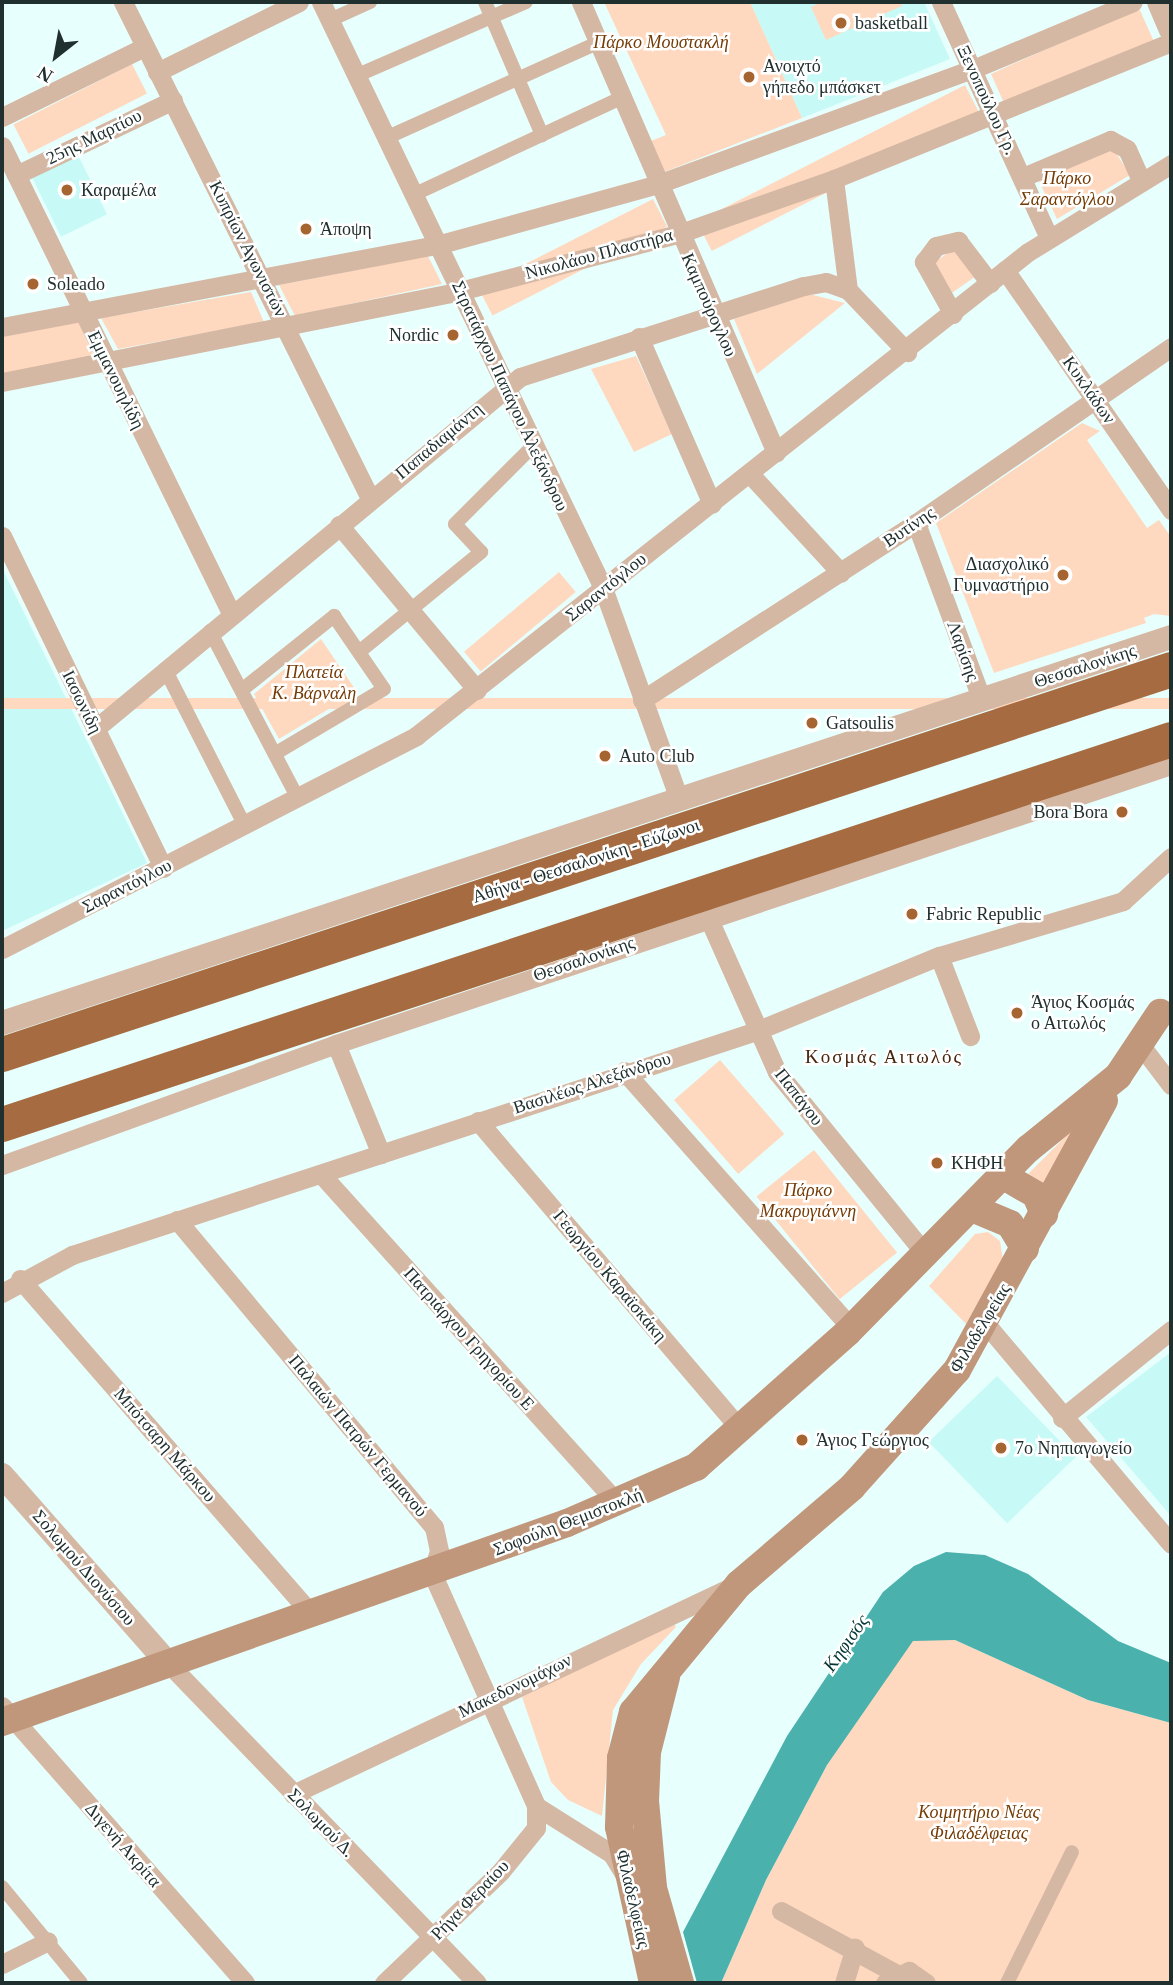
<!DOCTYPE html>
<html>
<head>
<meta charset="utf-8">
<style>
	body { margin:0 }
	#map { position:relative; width:1173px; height:1985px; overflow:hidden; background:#e7fffd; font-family:"Times New Roman",serif }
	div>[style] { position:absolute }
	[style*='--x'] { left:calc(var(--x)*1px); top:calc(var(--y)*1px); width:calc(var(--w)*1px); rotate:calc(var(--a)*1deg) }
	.built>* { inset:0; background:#c7faf6; transform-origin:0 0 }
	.green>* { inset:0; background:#ffd9bf; transform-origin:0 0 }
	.water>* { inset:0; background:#4bb1ac }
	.pedestrian>* { height:14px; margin:-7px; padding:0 7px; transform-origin:7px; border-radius:7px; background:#d5b8a4 }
	.minor>* { height:19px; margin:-9.5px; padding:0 9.5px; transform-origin:9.5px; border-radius:9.5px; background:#d5b8a4 }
	.tertiary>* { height:24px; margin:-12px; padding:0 12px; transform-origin:12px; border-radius:12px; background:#d5b8a4 }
	.secondary>* { height:28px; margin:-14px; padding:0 14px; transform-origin:14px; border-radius:14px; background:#c1977b }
	.motorway>* { height:35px; margin:-17.5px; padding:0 17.5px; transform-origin:17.5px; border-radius:17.5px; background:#a66b40 }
	.dots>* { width:19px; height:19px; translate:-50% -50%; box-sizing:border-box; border:4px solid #fff; border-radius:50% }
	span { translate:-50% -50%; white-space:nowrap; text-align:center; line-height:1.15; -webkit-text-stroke:5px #fff; paint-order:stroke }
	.poi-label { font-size:18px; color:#20302f }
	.left { translate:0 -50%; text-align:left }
	.right { translate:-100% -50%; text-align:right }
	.park-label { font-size:18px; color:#753b05; font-style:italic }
	.street-label { font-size:18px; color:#20302f }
	.neighbourhood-label { font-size:19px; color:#45250d; letter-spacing:2px }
	.water-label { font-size:19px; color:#023533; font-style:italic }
	.frame { position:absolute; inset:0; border:4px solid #20302f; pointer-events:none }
	.north { position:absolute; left:21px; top:21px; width:70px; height:70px; -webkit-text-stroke:5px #fff; paint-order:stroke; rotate:211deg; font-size:19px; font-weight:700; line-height:28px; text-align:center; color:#20302f }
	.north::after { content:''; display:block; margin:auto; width:24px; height:32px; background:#20302f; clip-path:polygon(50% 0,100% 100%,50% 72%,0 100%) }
</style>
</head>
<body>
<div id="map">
	<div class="built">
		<div style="clip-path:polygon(750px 2px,924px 2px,950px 59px,802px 118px)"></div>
		<div style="left:78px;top:155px;width:66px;height:51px;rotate:64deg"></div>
		<div style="clip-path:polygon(2px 568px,147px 863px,2px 931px)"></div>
		<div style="clip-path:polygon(1171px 1352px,1171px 1516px,1086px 1417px)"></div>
		<div style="left:997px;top:1376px;width:113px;height:95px;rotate:46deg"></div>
	</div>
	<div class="green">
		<div style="clip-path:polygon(604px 2px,750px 2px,802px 118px,664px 172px,651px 141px,666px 135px)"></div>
		<div style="clip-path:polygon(822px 2px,901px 2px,902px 6px,826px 40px,811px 7px)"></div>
		<div style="left:1139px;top:8px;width:35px;height:162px;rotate:66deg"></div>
		<div style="left:132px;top:64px;width:33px;height:133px;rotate:63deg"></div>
		<div style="left:965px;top:85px;width:33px;height:301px;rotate:63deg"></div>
		<div style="clip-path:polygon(1113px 148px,1130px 175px,1057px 219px,1038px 179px)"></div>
		<div style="left:653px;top:199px;width:31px;height:196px;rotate:63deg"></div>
		<div style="left:955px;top:248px;width:35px;height:28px;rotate:55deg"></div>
		<div style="clip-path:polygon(428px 256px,442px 284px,295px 316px,279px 285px)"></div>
		<div style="clip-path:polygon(251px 292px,264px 322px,118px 349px,101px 318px)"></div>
		<div style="clip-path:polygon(809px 294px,845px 303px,757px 374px,734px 319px)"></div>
		<div style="clip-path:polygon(78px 320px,94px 357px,2px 376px,2px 337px)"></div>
		<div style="clip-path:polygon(636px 356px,672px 434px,634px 452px,591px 369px)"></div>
		<div style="clip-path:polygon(1082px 423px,1100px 431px,1087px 440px,1147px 528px,1159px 520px,1171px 537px,1171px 616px,1154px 614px,1144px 618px,1146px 623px,994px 673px,936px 523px)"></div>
		<div style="left:559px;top:572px;width:26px;height:124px;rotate:50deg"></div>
		<div style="clip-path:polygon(321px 639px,357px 692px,279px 739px,254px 694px)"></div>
		<div style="left:1171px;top:698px;width:11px;height:1231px;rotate:90deg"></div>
		<div style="left:720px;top:1060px;width:98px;height:61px;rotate:49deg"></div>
		<div style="clip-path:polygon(1074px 1128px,1046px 1188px,1027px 1175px)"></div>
		<div style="left:814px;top:1150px;width:132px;height:74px;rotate:51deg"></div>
		<div style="clip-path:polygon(988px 1232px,1000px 1241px,1003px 1260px,966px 1324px,929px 1286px,975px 1234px)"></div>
		<div style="clip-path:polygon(672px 1621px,676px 1627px,641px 1664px,613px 1710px,602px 1816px,568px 1800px,551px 1782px,522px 1697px)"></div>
		<div style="clip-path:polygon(929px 1637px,955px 1640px,1088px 1700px,1171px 1723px,1171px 1983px,721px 1983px,766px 1880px,827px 1765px,897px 1658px,913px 1641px)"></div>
	</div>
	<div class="water">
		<div style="clip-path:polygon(946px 1552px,985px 1555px,1028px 1574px,1118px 1641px,1171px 1663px,1171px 1723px,1088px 1700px,955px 1640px,913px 1641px,827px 1765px,766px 1880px,721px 1983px,697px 1983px,683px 1932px,787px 1736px,883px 1592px,914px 1566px)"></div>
	</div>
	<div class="pedestrian">
		<div style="--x:485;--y:2;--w:145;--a:66.8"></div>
		<div style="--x:330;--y:20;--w:44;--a:-24.2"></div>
		<div style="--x:358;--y:75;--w:183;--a:-23.5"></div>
		<div style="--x:388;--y:137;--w:231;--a:-24.2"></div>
		<div style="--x:415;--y:194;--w:230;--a:-25"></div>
		<div style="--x:210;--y:631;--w:187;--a:62.3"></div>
		<div style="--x:359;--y:652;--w:158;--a:-39.3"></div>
		<div style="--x:481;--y:552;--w:38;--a:-133"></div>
		<div style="--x:455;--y:524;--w:107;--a:-45"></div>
		<div style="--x:165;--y:669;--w:176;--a:63"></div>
		<div style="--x:243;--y:689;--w:117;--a:-38.7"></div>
		<div style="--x:334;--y:616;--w:88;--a:55.6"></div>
		<div style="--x:384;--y:689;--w:126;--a:149.3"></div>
		<div style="--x:2;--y:1887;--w:124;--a:50.5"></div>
		<div style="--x:1007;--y:1983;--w:146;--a:-63.6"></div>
	</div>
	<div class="minor">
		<div style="--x:123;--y:2;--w:554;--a:63.53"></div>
		<div style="--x:321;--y:2;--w:650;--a:64.3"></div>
		<div style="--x:603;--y:588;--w:224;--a:70.2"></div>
		<div style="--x:581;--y:2;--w:491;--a:66.6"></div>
		<div style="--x:941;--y:2;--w:260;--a:65.4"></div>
		<div style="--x:157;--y:72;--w:158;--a:-26.2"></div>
		<div style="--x:2;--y:117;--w:158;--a:-26.2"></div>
		<div style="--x:2;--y:146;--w:520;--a:63.88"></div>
		<div style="--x:16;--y:175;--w:174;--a:-25.5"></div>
		<div style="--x:1023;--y:177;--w:95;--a:-23"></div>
		<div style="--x:1110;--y:140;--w:19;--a:28"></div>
		<div style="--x:1127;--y:149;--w:36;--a:66"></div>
		<div style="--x:1005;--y:270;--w:292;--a:55.3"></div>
		<div style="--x:848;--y:290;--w:86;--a:46.4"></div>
		<div style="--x:953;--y:314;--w:60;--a:-119.1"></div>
		<div style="--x:924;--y:262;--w:20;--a:-53"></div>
		<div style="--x:936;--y:246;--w:23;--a:-13"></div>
		<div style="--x:958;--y:241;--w:53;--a:52.7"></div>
		<div style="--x:2;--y:327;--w:443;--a:-10.7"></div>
		<div style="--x:437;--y:245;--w:229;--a:-15.4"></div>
		<div style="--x:658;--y:184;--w:335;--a:-20.1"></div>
		<div style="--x:973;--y:69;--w:173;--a:-22.7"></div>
		<div style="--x:639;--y:337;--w:182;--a:66.4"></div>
		<div style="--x:2;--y:382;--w:467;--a:-11.2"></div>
		<div style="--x:460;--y:291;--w:225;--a:-14.7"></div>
		<div style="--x:678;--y:234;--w:165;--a:-19.4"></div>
		<div style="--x:834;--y:179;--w:364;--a:-22.1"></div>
		<div style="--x:750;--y:474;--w:134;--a:47.4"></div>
		<div style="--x:916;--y:523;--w:189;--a:69.6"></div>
		<div style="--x:339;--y:525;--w:215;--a:50.1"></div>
		<div style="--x:2;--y:536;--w:369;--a:64.1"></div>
		<div style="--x:642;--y:700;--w:326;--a:-32.9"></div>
		<div style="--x:916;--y:523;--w:310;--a:-34.6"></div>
		<div style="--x:95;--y:729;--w:552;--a:-39.63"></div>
		<div style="--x:520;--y:377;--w:298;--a:-17.8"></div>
		<div style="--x:804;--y:286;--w:22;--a:-10"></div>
		<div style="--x:826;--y:282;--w:23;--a:20"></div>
		<div style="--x:848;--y:290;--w:112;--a:-97.2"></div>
		<div style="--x:708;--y:917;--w:170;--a:66"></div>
		<div style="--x:777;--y:1072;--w:236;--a:50.8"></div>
		<div style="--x:2;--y:949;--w:466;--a:-27.2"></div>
		<div style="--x:416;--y:736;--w:780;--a:-38.34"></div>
		<div style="--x:1028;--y:252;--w:168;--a:-31.6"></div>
		<div style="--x:939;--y:956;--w:86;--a:68.8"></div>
		<div style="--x:1139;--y:1043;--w:53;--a:52.7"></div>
		<div style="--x:336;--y:1044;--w:119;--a:67.8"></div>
		<div style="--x:624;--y:1071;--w:344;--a:48.5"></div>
		<div style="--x:478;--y:1121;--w:407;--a:49.6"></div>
		<div style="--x:2;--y:1165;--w:355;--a:-19.9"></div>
		<div style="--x:336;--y:1044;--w:880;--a:-18.48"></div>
		<div style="--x:321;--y:1174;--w:443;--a:48"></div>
		<div style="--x:177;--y:1220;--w:400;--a:50.1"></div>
		<div style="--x:434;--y:1527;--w:25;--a:78"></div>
		<div style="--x:439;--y:1551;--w:23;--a:108"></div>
		<div style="--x:432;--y:1573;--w:255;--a:65.9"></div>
		<div style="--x:536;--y:1806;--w:90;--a:32.3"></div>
		<div style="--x:612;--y:1854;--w:23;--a:59"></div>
		<div style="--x:20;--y:1279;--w:441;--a:49"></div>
		<div style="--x:2;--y:1293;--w:80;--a:-28.5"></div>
		<div style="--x:72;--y:1255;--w:720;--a:-18.13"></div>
		<div style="--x:756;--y:1031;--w:198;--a:-22.3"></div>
		<div style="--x:939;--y:956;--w:192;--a:-16.6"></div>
		<div style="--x:1123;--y:901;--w:65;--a:-42.5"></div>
		<div style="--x:986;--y:1324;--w:287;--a:49.9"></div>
		<div style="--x:1062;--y:1418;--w:140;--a:-38.9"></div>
		<div style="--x:167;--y:1662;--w:446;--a:46"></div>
		<div style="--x:2;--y:1706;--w:368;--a:48.7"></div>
		<div style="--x:293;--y:1794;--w:489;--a:-25.3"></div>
		<div style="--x:781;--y:1911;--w:130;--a:28.5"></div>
		<div style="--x:2;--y:1964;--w:51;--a:-26.6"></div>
		<div style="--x:384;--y:1983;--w:162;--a:-43.7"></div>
		<div style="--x:501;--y:1871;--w:55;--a:-50.9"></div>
		<div style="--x:536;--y:1828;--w:22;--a:-90"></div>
		<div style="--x:844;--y:1983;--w:37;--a:-73"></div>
		<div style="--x:885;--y:1983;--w:27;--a:-27"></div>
		<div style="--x:909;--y:1971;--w:21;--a:35"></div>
	</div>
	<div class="tertiary">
		<div style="--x:1159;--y:2;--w:30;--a:67"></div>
		<div style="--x:2;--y:1023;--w:1231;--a:-18.27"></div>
		<div style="--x:2;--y:1475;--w:249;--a:48.6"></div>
	</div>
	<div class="secondary">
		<div style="--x:1002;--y:1175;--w:39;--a:30"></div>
		<div style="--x:1036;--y:1195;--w:21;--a:67"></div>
		<div style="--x:972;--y:1208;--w:41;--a:22.8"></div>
		<div style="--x:1010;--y:1224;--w:29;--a:59"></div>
		<div style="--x:666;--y:1677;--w:77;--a:104.2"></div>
		<div style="--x:647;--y:1752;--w:49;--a:92.3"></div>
		<div style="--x:645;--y:1801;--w:87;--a:84.7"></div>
		<div style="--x:653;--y:1888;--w:99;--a:74.1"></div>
		<div style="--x:2;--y:1722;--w:599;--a:-19.4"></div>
		<div style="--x:567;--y:1523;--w:141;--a:-23.5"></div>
		<div style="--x:696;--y:1467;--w:203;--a:-41.6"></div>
		<div style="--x:848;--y:1332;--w:257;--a:-45.5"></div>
		<div style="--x:1028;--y:1149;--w:116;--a:-39"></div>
		<div style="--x:1118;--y:1076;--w:76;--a:-56.3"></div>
		<div style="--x:653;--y:1983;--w:160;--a:-102.3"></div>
		<div style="--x:619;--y:1827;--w:69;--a:-88.3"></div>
		<div style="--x:621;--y:1758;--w:48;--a:-75.4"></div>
		<div style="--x:633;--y:1712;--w:166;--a:-50.4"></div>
		<div style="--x:739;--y:1584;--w:149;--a:-40.6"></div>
		<div style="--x:852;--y:1487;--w:157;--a:-48.1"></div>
		<div style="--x:957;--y:1370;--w:307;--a:-61.4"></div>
	</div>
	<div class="motorway">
		<div style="--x:2;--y:1054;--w:1231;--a:-18.23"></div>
		<div style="--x:2;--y:1124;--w:1231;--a:-18.23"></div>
	</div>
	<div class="dots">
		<div style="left:841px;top:23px;background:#a66431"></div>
		<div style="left:749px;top:77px;background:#a66431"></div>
		<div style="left:67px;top:190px;background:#a66431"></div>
		<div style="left:306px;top:229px;background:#a66431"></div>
		<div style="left:33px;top:284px;background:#a66431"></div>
		<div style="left:453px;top:335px;background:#a66431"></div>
		<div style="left:1063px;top:575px;background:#a66431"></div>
		<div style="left:812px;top:723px;background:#a66431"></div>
		<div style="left:605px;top:756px;background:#a66431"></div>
		<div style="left:1122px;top:812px;background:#a66431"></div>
		<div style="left:912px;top:914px;background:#a66431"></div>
		<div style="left:1017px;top:1013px;background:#a66431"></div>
		<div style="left:937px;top:1163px;background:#a66431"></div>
		<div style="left:802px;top:1440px;background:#a66431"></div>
		<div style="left:1001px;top:1448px;background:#a66431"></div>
	</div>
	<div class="poi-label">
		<span class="left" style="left:855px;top:23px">basketball</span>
		<span class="left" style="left:763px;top:77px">Ανοιχτό<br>γήπεδο μπάσκετ</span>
		<span class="left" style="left:81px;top:190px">Καραμέλα</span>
		<span class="left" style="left:320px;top:229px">Άποψη</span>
		<span class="left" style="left:47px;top:284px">Soleado</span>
		<span class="right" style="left:439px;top:335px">Nordic</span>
		<span class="right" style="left:1049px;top:575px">Διασχολικό<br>Γυμναστήριο</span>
		<span class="left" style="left:826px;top:723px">Gatsoulis</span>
		<span class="left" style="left:619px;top:756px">Auto Club</span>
		<span class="right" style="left:1108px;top:812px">Bora Bora</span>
		<span class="left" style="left:926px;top:914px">Fabric Republic</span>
		<span class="left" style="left:1031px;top:1013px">Άγιος Κοσμάς<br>ο Αιτωλός</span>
		<span class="left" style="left:951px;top:1163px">ΚΗΦΗ</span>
		<span class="left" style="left:816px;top:1440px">Άγιος Γεώργιος</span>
		<span class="left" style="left:1015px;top:1448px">7ο Νηπιαγωγείο</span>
	</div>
	<div class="park-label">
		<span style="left:661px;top:42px">Πάρκο Μουστακλή</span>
		<span style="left:1067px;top:189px">Πάρκο<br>Σαραντόγλου</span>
		<span style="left:314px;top:683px">Πλατεία<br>Κ. Βάρναλη</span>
		<span style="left:808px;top:1201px">Πάρκο<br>Μακρυγιάννη</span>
		<span style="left:979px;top:1823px">Κοιμητήριο Νέας<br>Φιλαδέλφειας</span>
	</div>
	<div class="street-label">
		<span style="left:987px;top:100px;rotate:65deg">Ξενoπούλου Γρ.</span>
		<span style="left:94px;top:137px;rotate:-26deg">25ης Μαρτίου</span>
		<span style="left:248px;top:249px;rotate:63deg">Κυπρίων Αγωνιστών</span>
		<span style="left:599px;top:254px;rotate:-15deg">Νικολάου Πλαστήρα</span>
		<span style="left:709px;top:305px;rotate:66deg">Καμπούρογλου</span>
		<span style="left:116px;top:380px;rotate:64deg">Εμμανουηλίδη</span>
		<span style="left:1089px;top:390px;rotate:55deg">Κυκλάδων</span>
		<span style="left:510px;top:396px;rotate:65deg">Στρατάρχου Παπάγου Αλεξάνδρου</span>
		<span style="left:439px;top:441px;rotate:-40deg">Παπαδιαμάντη</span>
		<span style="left:909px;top:527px;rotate:-34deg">Βυτίνης</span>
		<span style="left:606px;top:587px;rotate:-39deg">Σαραντόγλου</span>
		<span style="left:963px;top:651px;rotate:70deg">Λαρίσης</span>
		<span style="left:1085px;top:666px;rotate:-18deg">Θεσσαλονίκης</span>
		<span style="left:82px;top:702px;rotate:64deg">Ιασωνίδη</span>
		<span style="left:586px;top:861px;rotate:-18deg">Αθήνα - Θεσσαλονίκη - Εύζωνοι</span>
		<span style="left:127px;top:886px;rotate:-27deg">Σαραντόγλου</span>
		<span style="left:584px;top:959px;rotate:-19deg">Θεσσαλονίκης</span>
		<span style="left:592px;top:1083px;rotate:-18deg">Βασιλέως Αλεξάνδρου</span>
		<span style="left:799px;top:1097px;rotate:52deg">Παπάγου</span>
		<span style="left:610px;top:1276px;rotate:50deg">Γεωργίου Καραϊσκάκη</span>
		<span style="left:980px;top:1328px;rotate:-59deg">Φιλαδελφείας</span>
		<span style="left:469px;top:1339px;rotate:48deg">Πατριάρχου Γρηγορίου Ε</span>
		<span style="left:358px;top:1436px;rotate:50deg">Παλαιών Πατρών Γερμανού</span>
		<span style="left:165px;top:1445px;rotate:49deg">Μπότσαρη Μάρκου</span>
		<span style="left:568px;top:1522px;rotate:-21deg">Σοφούλη Θεμιστοκλή</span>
		<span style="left:84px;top:1568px;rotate:49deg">Σολωμού Διονύσιου</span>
		<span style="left:515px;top:1686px;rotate:-26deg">Μακεδονομάχων</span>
		<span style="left:321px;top:1823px;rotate:46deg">Σολωμού Δ.</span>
		<span style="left:123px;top:1845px;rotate:49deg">Διγενή Ακρίτα</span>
		<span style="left:633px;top:1899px;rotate:77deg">Φιλαδελφείας</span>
		<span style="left:470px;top:1900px;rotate:-46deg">Ρήγα Φεραίου</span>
	</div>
	<div class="neighbourhood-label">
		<span style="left:884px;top:1057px">Κοσμάς Αιτωλός</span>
	</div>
	<div class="water-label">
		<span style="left:846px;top:1643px;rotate:-55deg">Κηφισός</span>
	</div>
	<div class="frame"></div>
	<div class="north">N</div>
</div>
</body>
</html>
